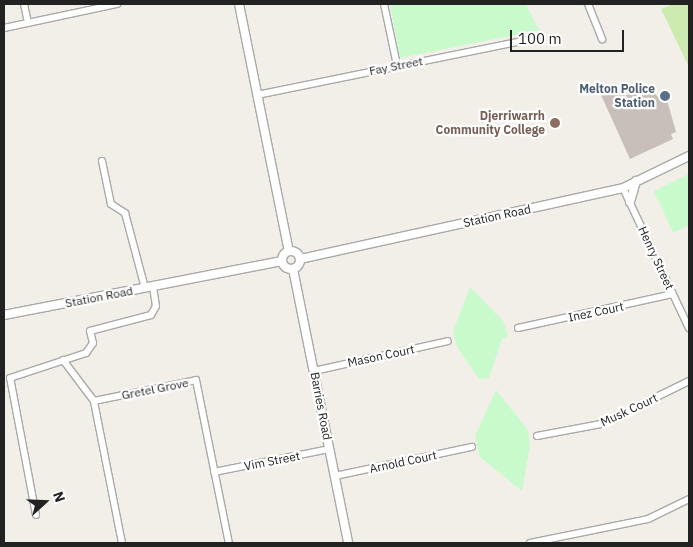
<!DOCTYPE html>
<html>
<head>
<meta charset="utf-8">
<style>
	body { margin:0 }
	#map { position:relative; width:693px; height:547px; overflow:hidden; background:#f2efe9; font-family:"IBM Plex Sans",sans-serif }
	div>[style] { position:absolute }
	[style*='--x'] { left:calc(var(--x)*1px); top:calc(var(--y)*1px); width:calc(var(--w)*1px); rotate:calc(var(--a)*1deg) }
	.grass>* { inset:0; background:#cdebb0 }
	.park>* { inset:0; background:#c8facc }
	.building>* { inset:0; background:#c7bfb8 }
	.roads { filter:drop-shadow(1px 0 #a9a9a9) drop-shadow(-1px 0 #a9a9a9) drop-shadow(0 1px #a9a9a9) drop-shadow(0 -1px #a9a9a9) }
	.minor>* { height:6px; margin:-3px; padding:0 3px; transform-origin:3px; border-radius:3px; background:#fff }
	.tertiary>* { height:8px; margin:-4px; padding:0 4px; transform-origin:4px; border-radius:4px; background:#fff }
	.tertiary>.ring { margin:-4px; padding:0; box-sizing:content-box; background:none; border:8px solid #fff; border-radius:50% }
	.dots>* { width:14px; height:14px; translate:-50% -50%; box-sizing:border-box; border:2px solid #fff; border-radius:50% }
	span { translate:-50% -50%; white-space:nowrap; text-align:center; line-height:1.15; -webkit-text-stroke:4.5px #fff; paint-order:stroke }
	.street-label { font-size:12px; color:#222 }
	.service-label { font-size:12px; color:#4e5e75; font-weight:700 }
	.right { translate:-100% -50%; text-align:right }
	.education-label { font-size:12px; color:#785e54; font-weight:700 }
	.frame { position:absolute; inset:0; border:5px solid #222; pointer-events:none }
	.north { position:absolute; left:20px; top:477px; width:50px; height:50px; -webkit-text-stroke:4px #fff; paint-order:stroke; rotate:70deg; font-size:14px; font-weight:700; line-height:20px; text-align:center; color:#222 }
	.north::after { content:''; display:block; margin:auto; width:18px; height:22px; background:#222; clip-path:polygon(50% 0,100% 100%,50% 72%,0 100%) }
	.scale { position:absolute; left:510px; top:30px; width:114px; height:22px; box-sizing:border-box; border:2px solid #222; border-top:0; padding-left:6px; font-size:15px; line-height:18px; white-space:nowrap; color:#222; -webkit-text-stroke:4px #fff; paint-order:stroke }
</style>
</head>
<body>
<div id="map">
	<div class="grass">
		<div style="clip-path:polygon(673px 4px,689px 4px,689px 67px,661px 9px)"></div>
	</div>
	<div class="park">
		<div style="clip-path:polygon(390px 4px,526px 4px,539px 30px,400px 58px)"></div>
		<div style="clip-path:polygon(689px 174px,689px 225px,673px 233px,654px 191px)"></div>
		<div style="clip-path:polygon(470px 287px,503px 321px,508px 336px,502px 339px,489px 378px,479px 379px,457px 347px,453px 332px)"></div>
		<div style="clip-path:polygon(496px 390px,528px 430px,530px 446px,522px 491px,480px 457px,475px 436px)"></div>
	</div>
	<div class="building">
		<div style="clip-path:polygon(647px 85px,658px 97px,665px 93px,676px 132px,671px 134px,673px 139px,630px 159px,601px 95px,621px 86px,625px 96px)"></div>
	</div>
	<div class="roads">
		<div class="minor">
			<div style="--x:24;--y:4;--w:19;--a:78"></div>
			<div style="--x:384;--y:4;--w:62;--a:78"></div>
			<div style="--x:588;--y:4;--w:38;--a:68"></div>
			<div style="--x:4;--y:28;--w:116;--a:-12"></div>
			<div style="--x:257;--y:95;--w:285;--a:-11.5"></div>
			<div style="--x:102;--y:161;--w:44;--a:78.2"></div>
			<div style="--x:111;--y:204;--w:17;--a:33"></div>
			<div style="--x:125;--y:213;--w:78;--a:75.1"></div>
			<div style="--x:623;--y:188;--w:155;--a:64.8"></div>
			<div style="--x:518;--y:328;--w:158;--a:-12.4"></div>
			<div style="--x:63;--y:360;--w:51;--a:52.9"></div>
			<div style="--x:314;--y:371;--w:137;--a:-12.6"></div>
			<div style="--x:537;--y:436;--w:65;--a:-10.6"></div>
			<div style="--x:601;--y:424;--w:98;--a:-26"></div>
			<div style="--x:214;--y:472;--w:117;--a:-11.3"></div>
			<div style="--x:335;--y:476;--w:140;--a:-12"></div>
			<div style="--x:36;--y:515;--w:139;--a:-100.7"></div>
			<div style="--x:10;--y:378;--w:80;--a:-18.2"></div>
			<div style="--x:86;--y:353;--w:12;--a:-55"></div>
			<div style="--x:93;--y:343;--w:12;--a:-104"></div>
			<div style="--x:90;--y:331;--w:63;--a:-14.7"></div>
			<div style="--x:151;--y:315;--w:10;--a:-61"></div>
			<div style="--x:156;--y:306;--w:20;--a:-99"></div>
			<div style="--x:122;--y:543;--w:145;--a:-101.2"></div>
			<div style="--x:94;--y:401;--w:104;--a:-11.6"></div>
			<div style="--x:196;--y:380;--w:166;--a:78.6"></div>
			<div style="--x:530;--y:543;--w:120;--a:-11.5"></div>
			<div style="--x:648;--y:519;--w:46;--a:-26"></div>
		</div>
		<div class="tertiary">
			<div style="--x:239;--y:4;--w:252;--a:78.6"></div>
			<div style="--x:630;--y:202;--w:22;--a:-74"></div>
			<div class="ring" style="left:282px;top:251px;width:10px;height:10px"></div>
			<div style="--x:300;--y:259;--w:331;--a:-12.4"></div>
			<div style="--x:623;--y:188;--w:73;--a:-25.9"></div>
			<div style="--x:293;--y:269;--w:279;--a:78.6"></div>
			<div style="--x:4;--y:315;--w:283;--a:-11"></div>
		</div>
	</div>
	<div class="dots">
		<div style="left:665px;top:96px;background:#5c6f8a"></div>
		<div style="left:555px;top:123px;background:#8d6e63"></div>
	</div>
	<div class="street-label">
		<span style="left:396px;top:66px;rotate:-11deg">Fay Street</span>
		<span style="left:497px;top:216px;rotate:-12deg">Station Road</span>
		<span style="left:656px;top:258px;rotate:65deg">Henry Street</span>
		<span style="left:99px;top:297px;rotate:-11deg">Station Road</span>
		<span style="left:596px;top:312px;rotate:-12deg">Inez Court</span>
		<span style="left:381px;top:356px;rotate:-12deg">Mason Court</span>
		<span style="left:155px;top:389px;rotate:-11deg">Gretel Grove</span>
		<span style="left:321px;top:406px;rotate:79deg">Barries Road</span>
		<span style="left:629px;top:410px;rotate:-25deg">Musk Court</span>
		<span style="left:272px;top:461px;rotate:-11deg">Vim Street</span>
		<span style="left:403px;top:462px;rotate:-12deg">Arnold Court</span>
	</div>
	<div class="service-label">
		<span class="right" style="left:655px;top:96px">Melton Police<br>Station</span>
	</div>
	<div class="education-label">
		<span class="right" style="left:545px;top:123px">Djerriwarrh<br>Community College</span>
	</div>
	<div class="frame"></div>
	<div class="north">N</div>
	<div class="scale">100 m</div>
</div>
</body>
</html>
